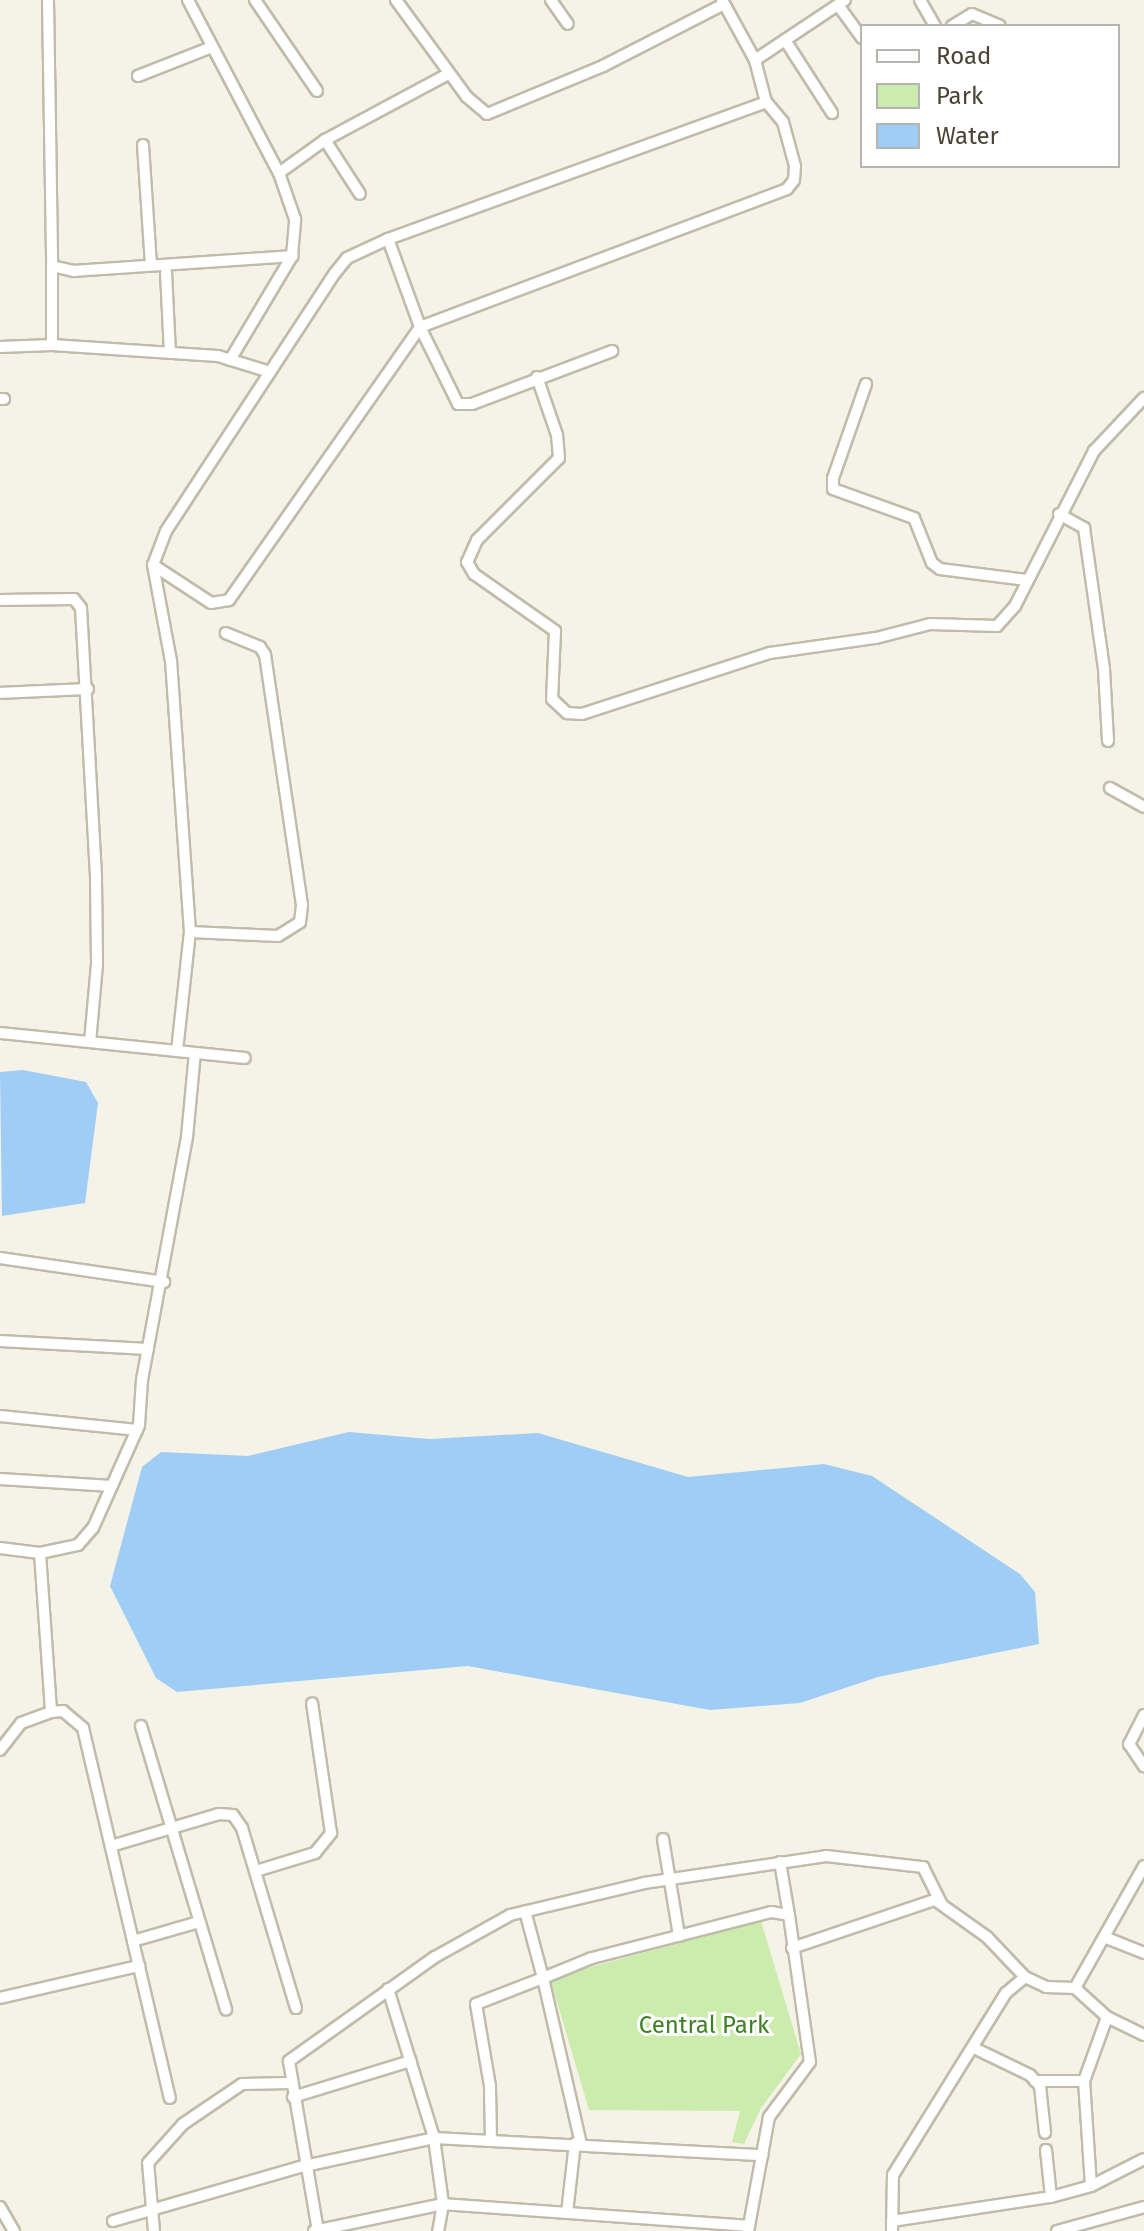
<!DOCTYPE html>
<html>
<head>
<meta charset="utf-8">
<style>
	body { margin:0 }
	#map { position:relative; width:1144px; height:2231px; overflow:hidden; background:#f5f2e7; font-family:"Fira Sans",sans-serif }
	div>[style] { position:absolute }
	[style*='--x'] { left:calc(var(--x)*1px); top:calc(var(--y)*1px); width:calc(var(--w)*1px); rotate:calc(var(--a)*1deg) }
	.green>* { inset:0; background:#cbecad }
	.water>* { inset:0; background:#9fcdf6 }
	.roads { filter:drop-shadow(2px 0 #c1bba9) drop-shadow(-2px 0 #c1bba9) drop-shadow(0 2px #c1bba9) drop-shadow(0 -2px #c1bba9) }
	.minor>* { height:10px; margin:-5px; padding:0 5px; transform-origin:5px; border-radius:5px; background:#fff }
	span { translate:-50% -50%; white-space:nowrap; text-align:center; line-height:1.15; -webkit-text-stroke:6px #fff; paint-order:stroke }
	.park-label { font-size:24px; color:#408024 }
	.legend { position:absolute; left:860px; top:24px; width:260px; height:144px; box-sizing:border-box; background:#fff; border:2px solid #b6b4ae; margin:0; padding:10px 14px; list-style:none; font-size:24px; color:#494335 }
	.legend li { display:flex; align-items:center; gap:16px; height:40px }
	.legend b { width:40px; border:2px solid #b6b4ae }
</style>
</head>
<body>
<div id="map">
	<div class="green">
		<div style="clip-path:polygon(761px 1921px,801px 2054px,761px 2108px,744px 2144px,732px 2142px,740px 2111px,589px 2110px,550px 1978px)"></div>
	</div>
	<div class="water">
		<div style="clip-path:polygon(23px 1070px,86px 1082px,98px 1103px,85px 1203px,2px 1216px,0 1072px)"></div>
		<div style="clip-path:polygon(349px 1432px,429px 1439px,538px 1433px,688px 1477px,824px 1464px,872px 1476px,1020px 1574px,1035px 1592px,1039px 1644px,878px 1677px,800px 1703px,710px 1710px,468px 1666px,177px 1692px,156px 1678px,110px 1586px,142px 1467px,161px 1452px,248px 1456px)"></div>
	</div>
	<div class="roads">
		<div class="minor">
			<div style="--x:48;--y:0;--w:266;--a:89.1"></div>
			<div style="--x:52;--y:266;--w:23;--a:13"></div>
			<div style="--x:74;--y:271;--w:219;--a:-3.9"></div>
			<div style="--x:188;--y:0;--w:195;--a:62.3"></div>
			<div style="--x:255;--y:0;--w:110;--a:55.7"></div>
			<div style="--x:396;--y:0;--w:120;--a:53.8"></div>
			<div style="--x:467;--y:97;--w:26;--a:40"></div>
			<div style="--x:487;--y:114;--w:126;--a:-22.5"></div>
			<div style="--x:603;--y:66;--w:136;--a:-27.1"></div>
			<div style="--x:551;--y:0;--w:29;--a:55"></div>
			<div style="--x:920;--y:0;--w:30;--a:60"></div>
			<div style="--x:838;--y:5;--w:41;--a:54"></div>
			<div style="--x:952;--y:26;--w:23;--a:-31"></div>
			<div style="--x:972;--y:14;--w:30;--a:23"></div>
			<div style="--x:785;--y:40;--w:87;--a:57.2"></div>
			<div style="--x:755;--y:60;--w:108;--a:-33.7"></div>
			<div style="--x:138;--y:76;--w:79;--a:-21.4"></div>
			<div style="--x:325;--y:140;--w:64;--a:57.1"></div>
			<div style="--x:143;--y:145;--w:119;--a:86.2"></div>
			<div style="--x:388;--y:239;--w:94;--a:70"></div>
			<div style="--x:420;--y:327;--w:86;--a:63.7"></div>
			<div style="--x:458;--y:404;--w:14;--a:0"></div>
			<div style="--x:472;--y:404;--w:150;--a:-20.7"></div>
			<div style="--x:52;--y:266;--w:79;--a:90"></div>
			<div style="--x:166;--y:272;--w:81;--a:87.2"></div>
			<div style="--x:0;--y:347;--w:52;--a:-2.2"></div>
			<div style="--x:52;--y:345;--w:166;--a:3.8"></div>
			<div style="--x:218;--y:356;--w:54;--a:17.1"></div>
			<div style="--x:230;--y:360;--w:121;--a:-59.2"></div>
			<div style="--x:292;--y:256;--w:37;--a:-85"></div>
			<div style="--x:295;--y:219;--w:49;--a:-109.2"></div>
			<div style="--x:279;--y:173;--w:57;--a:-35.7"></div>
			<div style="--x:325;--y:140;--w:140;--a:-28.2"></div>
			<div style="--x:537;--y:377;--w:61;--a:71"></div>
			<div style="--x:557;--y:435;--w:23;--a:85"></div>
			<div style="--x:559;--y:458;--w:116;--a:135"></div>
			<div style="--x:477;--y:540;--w:24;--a:114"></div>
			<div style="--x:467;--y:562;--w:14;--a:60"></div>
			<div style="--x:474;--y:574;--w:99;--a:35.1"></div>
			<div style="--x:555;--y:631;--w:68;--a:92.5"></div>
			<div style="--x:552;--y:699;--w:21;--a:43"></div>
			<div style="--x:567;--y:713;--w:15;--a:4"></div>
			<div style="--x:582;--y:714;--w:198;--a:-18"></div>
			<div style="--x:770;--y:653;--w:107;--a:-8.1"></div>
			<div style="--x:876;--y:638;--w:56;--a:-14.5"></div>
			<div style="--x:930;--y:624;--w:67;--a:1.7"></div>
			<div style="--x:997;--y:626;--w:27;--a:-48"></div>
			<div style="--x:1015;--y:606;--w:174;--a:-63"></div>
			<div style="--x:1094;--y:451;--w:73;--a:-46.7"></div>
			<div style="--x:866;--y:384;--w:100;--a:109.3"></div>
			<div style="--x:833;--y:478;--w:11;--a:90"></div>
			<div style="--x:833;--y:489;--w:86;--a:19.7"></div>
			<div style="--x:914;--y:518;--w:48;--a:68.2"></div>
			<div style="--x:932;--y:563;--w:10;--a:37"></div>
			<div style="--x:940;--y:569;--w:87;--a:7.3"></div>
			<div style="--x:0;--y:399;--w:4;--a:0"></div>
			<div style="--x:1059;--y:514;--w:29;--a:29"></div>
			<div style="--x:1084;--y:528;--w:142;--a:81.9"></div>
			<div style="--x:1104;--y:669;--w:72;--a:86.8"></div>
			<div style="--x:153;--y:565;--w:69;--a:33.2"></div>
			<div style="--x:211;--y:603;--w:18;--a:-9"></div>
			<div style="--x:229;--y:600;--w:333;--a:-55"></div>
			<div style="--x:420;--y:327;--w:392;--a:-20.6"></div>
			<div style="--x:787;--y:189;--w:11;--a:-52"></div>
			<div style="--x:794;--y:180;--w:14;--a:-86"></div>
			<div style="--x:795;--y:166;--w:46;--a:-105.3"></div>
			<div style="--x:783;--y:122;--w:26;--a:-130"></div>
			<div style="--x:0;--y:600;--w:74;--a:-0.8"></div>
			<div style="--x:74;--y:599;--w:11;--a:52"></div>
			<div style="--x:81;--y:608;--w:271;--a:86.8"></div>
			<div style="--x:96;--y:879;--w:85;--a:89.3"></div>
			<div style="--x:97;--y:964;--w:78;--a:95.1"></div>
			<div style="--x:0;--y:693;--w:88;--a:-2.6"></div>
			<div style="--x:1110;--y:788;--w:39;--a:29"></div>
			<div style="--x:190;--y:932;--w:88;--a:2.6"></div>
			<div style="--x:278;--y:936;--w:26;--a:-32"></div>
			<div style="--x:300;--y:922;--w:17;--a:-83"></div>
			<div style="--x:302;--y:905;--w:253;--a:-98.4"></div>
			<div style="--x:265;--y:655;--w:9;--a:-122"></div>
			<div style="--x:260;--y:647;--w:37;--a:-158"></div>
			<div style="--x:0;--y:1033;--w:178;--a:5.8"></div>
			<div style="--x:177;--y:1051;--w:120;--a:-83.8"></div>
			<div style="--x:190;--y:932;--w:272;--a:-94"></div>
			<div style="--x:171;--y:661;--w:98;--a:-100.6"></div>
			<div style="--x:153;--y:565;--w:36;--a:-69"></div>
			<div style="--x:166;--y:531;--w:308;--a:-56.8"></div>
			<div style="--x:335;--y:273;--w:19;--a:-51"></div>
			<div style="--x:347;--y:258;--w:45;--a:-24.9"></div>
			<div style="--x:388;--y:239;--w:402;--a:-19.9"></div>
			<div style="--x:766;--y:102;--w:43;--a:-104.7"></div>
			<div style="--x:755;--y:60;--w:68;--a:-118.8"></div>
			<div style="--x:177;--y:1051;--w:68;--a:5.9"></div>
			<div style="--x:0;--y:1258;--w:166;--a:8.3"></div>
			<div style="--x:0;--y:1341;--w:148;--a:3.1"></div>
			<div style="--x:0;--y:1416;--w:138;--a:5.8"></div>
			<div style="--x:0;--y:1479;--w:112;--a:3.6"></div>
			<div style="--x:0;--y:1548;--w:40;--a:7.1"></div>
			<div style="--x:40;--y:1553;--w:159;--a:86"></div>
			<div style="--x:40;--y:1553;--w:39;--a:-12"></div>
			<div style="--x:78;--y:1545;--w:23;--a:-49"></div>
			<div style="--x:93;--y:1528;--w:113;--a:-65.9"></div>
			<div style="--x:139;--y:1425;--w:45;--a:-86.2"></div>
			<div style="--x:142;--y:1380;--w:247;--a:-79.5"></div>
			<div style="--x:187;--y:1137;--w:84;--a:-84.6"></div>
			<div style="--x:1144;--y:1715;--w:33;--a:117"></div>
			<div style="--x:1129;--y:1744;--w:27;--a:56"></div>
			<div style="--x:141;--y:1726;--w:296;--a:73.3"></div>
			<div style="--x:0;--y:1750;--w:34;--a:-52"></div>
			<div style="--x:21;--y:1723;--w:32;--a:-20"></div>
			<div style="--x:51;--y:1712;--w:12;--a:-5"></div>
			<div style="--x:63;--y:1711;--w:26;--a:40"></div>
			<div style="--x:83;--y:1728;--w:380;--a:76.8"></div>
			<div style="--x:663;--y:1839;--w:98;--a:80.6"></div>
			<div style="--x:111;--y:1846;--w:113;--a:-16.5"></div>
			<div style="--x:219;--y:1814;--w:14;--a:4"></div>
			<div style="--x:233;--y:1815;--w:16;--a:55"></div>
			<div style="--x:242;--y:1828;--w:188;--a:73.3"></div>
			<div style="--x:780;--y:1862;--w:54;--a:80.4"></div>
			<div style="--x:256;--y:1871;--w:62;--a:-17"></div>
			<div style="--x:315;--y:1853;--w:26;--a:-51"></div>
			<div style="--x:331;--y:1833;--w:131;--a:-98.3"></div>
			<div style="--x:1104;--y:1937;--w:43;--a:21.8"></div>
			<div style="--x:133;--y:1941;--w:69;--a:-16.1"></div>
			<div style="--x:792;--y:1948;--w:151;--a:-18.6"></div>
			<div style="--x:935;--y:1900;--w:64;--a:35.4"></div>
			<div style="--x:987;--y:1937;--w:55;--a:46.5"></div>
			<div style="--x:1075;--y:1988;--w:43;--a:42.2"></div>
			<div style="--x:1107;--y:2017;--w:41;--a:25.9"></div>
			<div style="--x:388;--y:1989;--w:156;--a:72.8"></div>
			<div style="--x:434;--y:2138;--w:67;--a:82.2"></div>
			<div style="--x:443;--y:2204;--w:27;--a:100"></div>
			<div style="--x:0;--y:1998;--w:143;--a:-13"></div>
			<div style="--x:974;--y:2048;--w:62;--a:25.7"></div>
			<div style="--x:1030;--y:2075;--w:15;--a:48"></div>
			<div style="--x:1040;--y:2086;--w:47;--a:83.9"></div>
			<div style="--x:1035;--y:2081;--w:49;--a:0"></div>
			<div style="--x:293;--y:2097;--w:123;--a:-17"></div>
			<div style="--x:491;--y:2140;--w:54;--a:-91.1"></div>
			<div style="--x:490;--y:2086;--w:83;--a:-99.7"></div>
			<div style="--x:476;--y:2004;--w:72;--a:-21.2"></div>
			<div style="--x:543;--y:1978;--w:69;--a:-105"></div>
			<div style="--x:581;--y:2144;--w:170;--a:-102.9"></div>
			<div style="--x:543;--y:1978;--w:53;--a:-22.2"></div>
			<div style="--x:592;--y:1958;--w:185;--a:-14.4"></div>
			<div style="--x:771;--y:1912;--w:18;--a:9"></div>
			<div style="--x:789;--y:1915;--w:148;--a:81.9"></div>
			<div style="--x:810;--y:2062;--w:69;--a:126.7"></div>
			<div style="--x:769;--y:2117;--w:116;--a:100.4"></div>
			<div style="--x:1046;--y:2150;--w:47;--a:83.9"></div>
			<div style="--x:1091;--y:2186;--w:105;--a:-93.8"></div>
			<div style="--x:1084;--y:2081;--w:68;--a:-70.2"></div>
			<div style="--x:0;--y:2207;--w:28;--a:60"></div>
			<div style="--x:567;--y:2213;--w:70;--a:-83.5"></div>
			<div style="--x:113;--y:2221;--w:195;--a:-16.1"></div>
			<div style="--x:300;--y:2167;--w:137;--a:-12.2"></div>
			<div style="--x:434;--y:2138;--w:329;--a:3"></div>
			<div style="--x:892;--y:2221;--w:161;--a:-8.6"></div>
			<div style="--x:1051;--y:2197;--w:41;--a:-15.4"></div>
			<div style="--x:1091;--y:2186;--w:59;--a:-27"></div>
			<div style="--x:154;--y:2231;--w:68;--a:-95"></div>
			<div style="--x:148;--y:2163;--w:52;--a:-48.1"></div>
			<div style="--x:183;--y:2124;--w:71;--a:-34.1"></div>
			<div style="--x:242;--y:2084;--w:48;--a:-1.2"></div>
			<div style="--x:314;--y:2231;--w:132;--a:-11.8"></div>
			<div style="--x:443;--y:2204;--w:307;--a:4.1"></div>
			<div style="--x:318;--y:2231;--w:172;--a:-99.7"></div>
			<div style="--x:289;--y:2061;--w:179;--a:-35.5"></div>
			<div style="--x:435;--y:1957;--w:86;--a:-29.2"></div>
			<div style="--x:510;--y:1915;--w:138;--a:-13.4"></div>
			<div style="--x:644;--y:1883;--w:184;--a:-8.4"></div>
			<div style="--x:826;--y:1856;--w:98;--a:6.5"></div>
			<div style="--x:923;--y:1867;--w:40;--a:63.4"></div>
			<div style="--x:892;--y:2231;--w:56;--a:-89"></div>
			<div style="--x:893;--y:2175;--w:214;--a:-58.2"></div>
			<div style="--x:1006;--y:1993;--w:25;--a:-40"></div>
			<div style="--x:1025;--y:1977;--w:23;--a:25"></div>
			<div style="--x:1046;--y:1987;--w:29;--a:2"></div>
			<div style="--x:1075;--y:1988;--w:140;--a:-60.5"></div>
			<div style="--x:1057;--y:2231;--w:90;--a:-15.4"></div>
		</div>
	</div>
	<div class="park-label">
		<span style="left:704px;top:2026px">Central Park</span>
	</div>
	<ul class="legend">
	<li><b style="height:10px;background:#fff"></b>Road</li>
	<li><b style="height:22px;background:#cbecad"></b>Park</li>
	<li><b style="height:22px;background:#9fcdf6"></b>Water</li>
	</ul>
</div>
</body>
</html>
